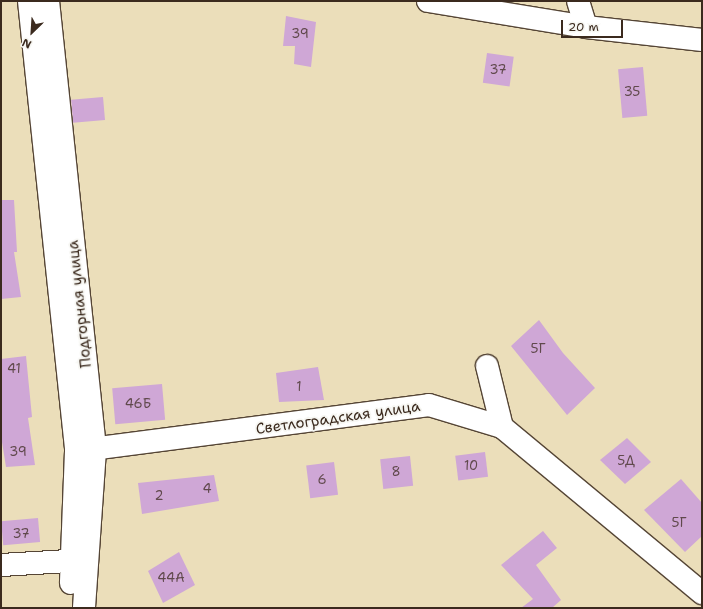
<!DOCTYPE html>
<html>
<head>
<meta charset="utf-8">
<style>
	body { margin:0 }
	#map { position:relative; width:703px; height:609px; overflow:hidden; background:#ebdeba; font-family:"Shantell Sans",sans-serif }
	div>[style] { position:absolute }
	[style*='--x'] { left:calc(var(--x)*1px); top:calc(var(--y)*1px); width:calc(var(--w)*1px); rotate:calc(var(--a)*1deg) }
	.building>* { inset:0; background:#cfa7d6; transform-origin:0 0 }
	.roads { filter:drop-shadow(1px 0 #554535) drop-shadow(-1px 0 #554535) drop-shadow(0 1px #554535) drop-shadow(0 -1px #554535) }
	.minor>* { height:22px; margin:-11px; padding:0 11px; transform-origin:11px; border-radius:11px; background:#fff }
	span { translate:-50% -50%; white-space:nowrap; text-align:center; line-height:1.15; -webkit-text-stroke:3.5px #f6f6f2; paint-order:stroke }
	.number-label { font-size:13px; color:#60494c }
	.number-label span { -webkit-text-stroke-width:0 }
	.street-label { font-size:15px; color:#3b2a1e }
	.frame { position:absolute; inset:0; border:2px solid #3b2a1e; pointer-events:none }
	.north { position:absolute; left:12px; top:12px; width:40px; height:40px; -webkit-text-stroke:3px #f6f6f2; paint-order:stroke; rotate:205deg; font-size:11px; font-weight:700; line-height:16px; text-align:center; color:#3b2a1e }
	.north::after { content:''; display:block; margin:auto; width:14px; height:18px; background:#3b2a1e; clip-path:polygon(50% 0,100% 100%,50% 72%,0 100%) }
	.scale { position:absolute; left:561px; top:20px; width:62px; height:18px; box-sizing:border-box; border:2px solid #3b2a1e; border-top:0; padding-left:5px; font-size:12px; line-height:14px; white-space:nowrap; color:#3b2a1e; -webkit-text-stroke:3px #f6f6f2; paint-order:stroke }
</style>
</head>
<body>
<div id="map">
	<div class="building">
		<div style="clip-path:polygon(286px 16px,316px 22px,311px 67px,294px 64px,295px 46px,283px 46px)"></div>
		<div style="left:487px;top:53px;width:27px;height:30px;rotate:8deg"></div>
		<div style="left:643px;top:67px;width:49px;height:25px;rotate:85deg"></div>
		<div style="left:103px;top:97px;width:23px;height:32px;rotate:85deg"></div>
		<div style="clip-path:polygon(1px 200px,14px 200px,17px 252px,14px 252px,21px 297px,1px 299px)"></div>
		<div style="clip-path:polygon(539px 320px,563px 353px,595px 388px,567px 415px,511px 346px)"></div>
		<div style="clip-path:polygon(26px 356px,32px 417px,28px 418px,35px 465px,6px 467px,1px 436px,1px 359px)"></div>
		<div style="clip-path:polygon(318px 367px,324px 400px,279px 402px,276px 373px)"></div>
		<div style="left:162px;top:384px;width:36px;height:50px;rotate:85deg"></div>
		<div style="clip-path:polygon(627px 438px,651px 462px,625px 484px,600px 460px)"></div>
		<div style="left:485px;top:452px;width:25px;height:30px;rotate:83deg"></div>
		<div style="left:410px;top:456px;width:30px;height:30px;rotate:84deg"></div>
		<div style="left:334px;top:462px;width:33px;height:28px;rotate:83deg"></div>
		<div style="clip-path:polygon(214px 475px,219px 501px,142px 514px,138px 483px)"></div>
		<div style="clip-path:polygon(681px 479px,702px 503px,702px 536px,685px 552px,644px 510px)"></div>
		<div style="left:38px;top:518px;width:24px;height:37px;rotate:85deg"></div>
		<div style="clip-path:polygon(543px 531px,557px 548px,536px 565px,561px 600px,552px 608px,521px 608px,533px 599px,501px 565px)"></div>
		<div style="clip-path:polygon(179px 552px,195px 585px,163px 603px,148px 571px)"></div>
	</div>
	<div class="roads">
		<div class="minor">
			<div style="--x:29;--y:1;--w:452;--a:84"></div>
			<div style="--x:76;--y:451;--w:132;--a:92.2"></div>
			<div style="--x:48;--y:1;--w:451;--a:84"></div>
			<div style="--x:95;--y:450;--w:158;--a:94"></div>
			<div style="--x:428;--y:1;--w:160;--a:9.3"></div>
			<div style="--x:586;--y:27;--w:117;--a:6.4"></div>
			<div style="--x:578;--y:1;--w:27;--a:73"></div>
			<div style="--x:487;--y:366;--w:63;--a:76.2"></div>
			<div style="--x:76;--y:451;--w:356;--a:-7.4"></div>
			<div style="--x:429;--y:405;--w:76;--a:16.8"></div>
			<div style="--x:502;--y:427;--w:260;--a:39.7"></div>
			<div style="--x:1;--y:565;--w:85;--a:-3.4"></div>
		</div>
	</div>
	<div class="number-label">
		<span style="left:300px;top:34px">39</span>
		<span style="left:498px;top:70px">37</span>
		<span style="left:632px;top:92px">35</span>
		<span style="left:538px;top:349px">5Г</span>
		<span style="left:14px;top:369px">41</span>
		<span style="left:299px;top:387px">1</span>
		<span style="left:138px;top:404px">46Б</span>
		<span style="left:18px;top:452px">39</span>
		<span style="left:626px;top:461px">5Д</span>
		<span style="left:471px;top:466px">10</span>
		<span style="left:396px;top:472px">8</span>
		<span style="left:322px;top:480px">6</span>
		<span style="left:207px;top:489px">4</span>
		<span style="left:159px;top:496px">2</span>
		<span style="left:679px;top:523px">5Г</span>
		<span style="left:21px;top:534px">37</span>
		<span style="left:171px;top:578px">44А</span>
	</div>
	<div class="street-label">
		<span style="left:80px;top:304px;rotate:-96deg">Подгорная улица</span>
		<span style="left:338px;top:418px;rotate:-8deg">Светлоградская улица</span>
	</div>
	<div class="frame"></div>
	<div class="north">N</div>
	<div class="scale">20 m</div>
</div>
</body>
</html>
